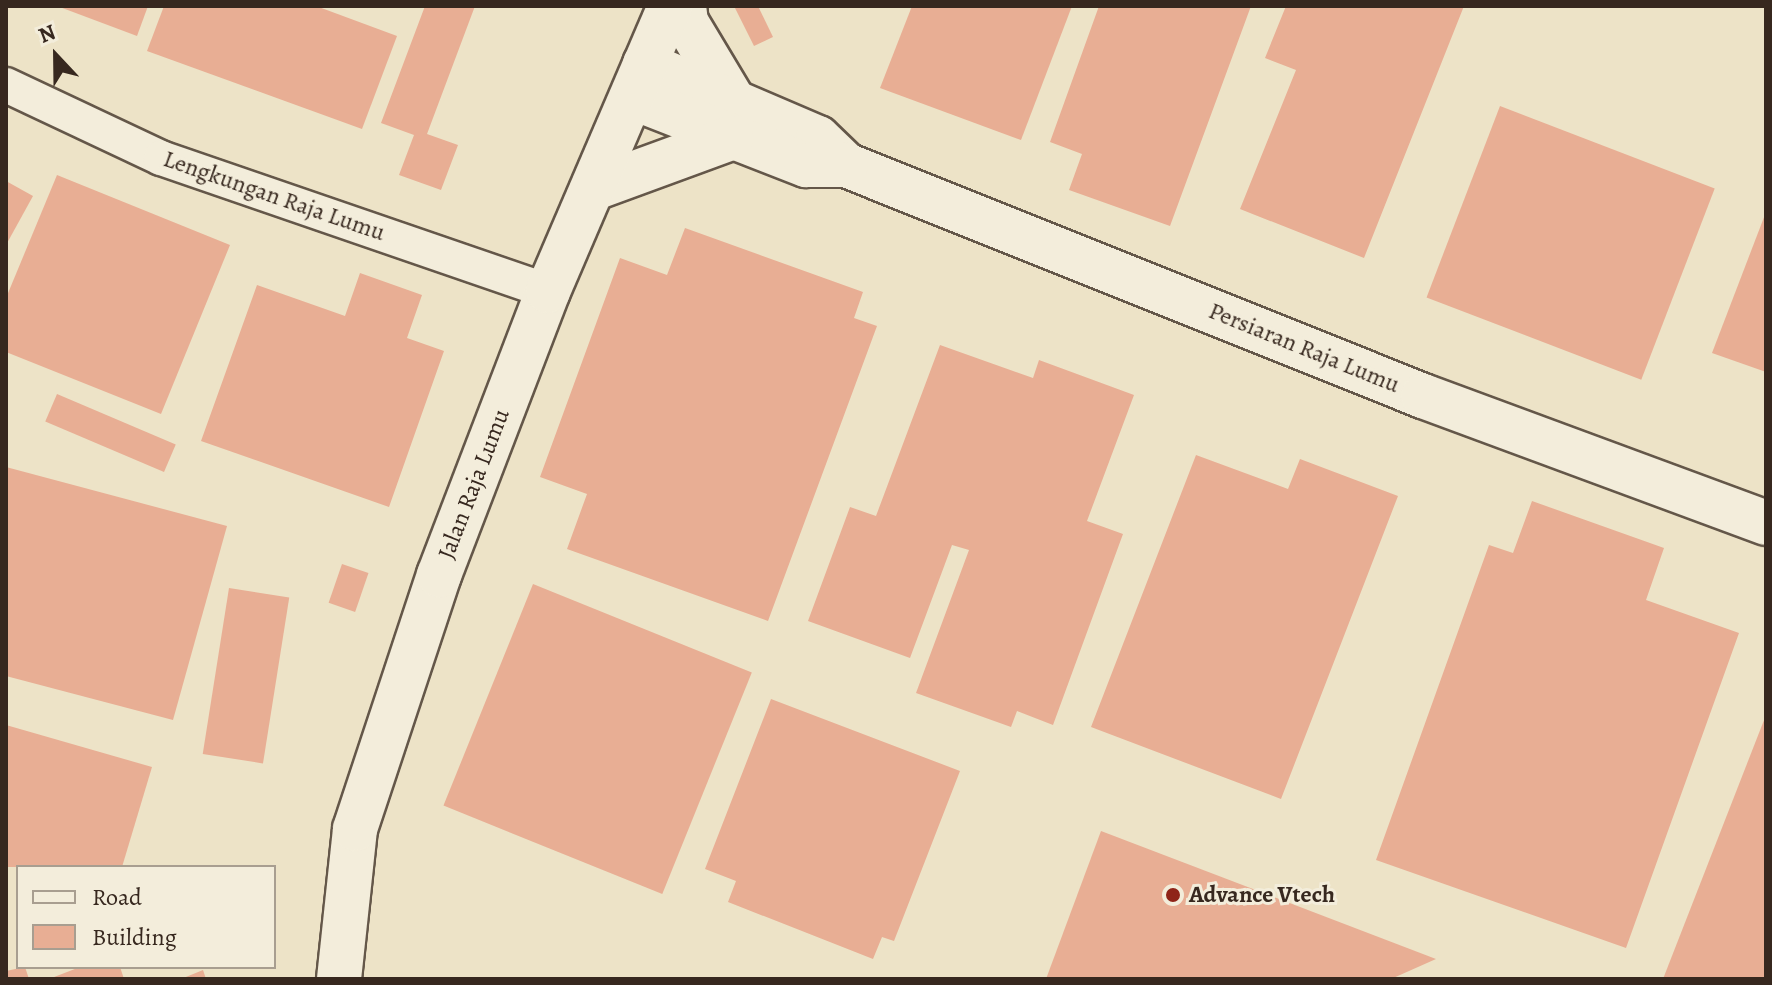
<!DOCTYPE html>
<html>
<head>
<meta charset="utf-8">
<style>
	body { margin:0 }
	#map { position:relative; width:1772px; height:985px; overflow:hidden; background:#ede3c7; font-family:Alegreya,serif }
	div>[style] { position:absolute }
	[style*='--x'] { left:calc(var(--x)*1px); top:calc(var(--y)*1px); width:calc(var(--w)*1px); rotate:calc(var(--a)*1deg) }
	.building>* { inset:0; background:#e8ae94; transform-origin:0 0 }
	.roads { filter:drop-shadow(2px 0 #645749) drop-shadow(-2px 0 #645749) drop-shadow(0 2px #645749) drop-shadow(0 -2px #645749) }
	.street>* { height:34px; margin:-17px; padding:0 17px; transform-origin:17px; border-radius:17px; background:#f3eddb }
	.secondary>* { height:44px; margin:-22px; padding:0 22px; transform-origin:22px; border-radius:22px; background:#f3eddb }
	.dots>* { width:22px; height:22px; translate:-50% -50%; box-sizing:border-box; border:4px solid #f3eddb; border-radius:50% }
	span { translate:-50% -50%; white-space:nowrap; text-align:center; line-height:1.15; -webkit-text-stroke:6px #f3eddb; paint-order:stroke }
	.street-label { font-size:24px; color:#37281f }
	.poi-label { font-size:24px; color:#37281f; font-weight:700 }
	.left { translate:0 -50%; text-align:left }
	.frame { position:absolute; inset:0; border:8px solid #37281f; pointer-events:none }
	.legend { position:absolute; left:16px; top:865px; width:260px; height:104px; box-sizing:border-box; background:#f3eddb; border:2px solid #a89e90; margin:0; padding:10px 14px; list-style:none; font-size:24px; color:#37281f }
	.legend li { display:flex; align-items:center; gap:16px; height:40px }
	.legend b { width:40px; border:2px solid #a89e90 }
	.north { position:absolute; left:16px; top:16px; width:80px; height:80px; -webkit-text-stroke:6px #f3eddb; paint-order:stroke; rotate:338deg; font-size:22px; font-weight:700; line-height:32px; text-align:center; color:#37281f }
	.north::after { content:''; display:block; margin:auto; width:28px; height:36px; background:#37281f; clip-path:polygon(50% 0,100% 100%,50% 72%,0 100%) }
</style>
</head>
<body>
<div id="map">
	<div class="building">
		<div style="clip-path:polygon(57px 6px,148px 6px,137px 36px)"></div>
		<div style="clip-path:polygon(164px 6px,316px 6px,397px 36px,362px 129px,147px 51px)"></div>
		<div style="clip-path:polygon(425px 6px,475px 6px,427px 134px,458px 145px,441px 190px,399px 175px,414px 135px,381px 123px)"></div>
		<div style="clip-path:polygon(734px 6px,758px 6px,773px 37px,754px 46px)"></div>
		<div style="clip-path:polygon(912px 6px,1072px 6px,1021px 140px,880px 88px)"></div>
		<div style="clip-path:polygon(1099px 6px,1251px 6px,1170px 226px,1069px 190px,1082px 154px,1050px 142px)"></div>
		<div style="clip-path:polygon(1286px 6px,1464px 6px,1364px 258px,1240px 209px,1296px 70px,1265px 58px)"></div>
		<div style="left:1500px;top:106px;width:230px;height:205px;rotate:21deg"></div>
		<div style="clip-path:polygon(57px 175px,230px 245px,161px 414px,6px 352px,6px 298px)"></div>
		<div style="clip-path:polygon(6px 181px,33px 196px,6px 245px)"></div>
		<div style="clip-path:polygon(1766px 212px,1766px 372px,1712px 353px)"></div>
		<div style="clip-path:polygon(685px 228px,863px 292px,854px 318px,877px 326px,768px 621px,567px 549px,587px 494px,540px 477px,620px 258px,667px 275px)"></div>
		<div style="clip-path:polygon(360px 273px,422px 295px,407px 338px,444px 351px,389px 507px,201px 441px,257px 285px,345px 316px)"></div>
		<div style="clip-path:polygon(940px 345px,1033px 378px,1039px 360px,1134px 395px,1087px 521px,1123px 534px,1053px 725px,1017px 711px,1011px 727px,916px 693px,969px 550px,952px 545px,910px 658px,808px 621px,850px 507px,876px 516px)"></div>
		<div style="left:57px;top:394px;width:129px;height:30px;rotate:23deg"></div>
		<div style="clip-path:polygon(1196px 455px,1288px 489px,1300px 459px,1398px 496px,1281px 799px,1091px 727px)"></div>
		<div style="clip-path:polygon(6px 467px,227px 526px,173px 720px,6px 676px)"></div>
		<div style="clip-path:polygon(1532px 501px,1664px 548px,1646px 600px,1739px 633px,1626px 948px,1376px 860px,1489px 545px,1513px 553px)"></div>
		<div style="left:342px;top:564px;width:28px;height:41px;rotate:19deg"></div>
		<div style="left:533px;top:584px;width:236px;height:239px;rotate:22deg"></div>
		<div style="left:229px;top:588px;width:61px;height:168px;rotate:9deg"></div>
		<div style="clip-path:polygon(771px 699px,960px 771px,894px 941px,882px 937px,873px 959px,728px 902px,736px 881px,705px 869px)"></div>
		<div style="clip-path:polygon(1766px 716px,1766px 979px,1663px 979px,1766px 715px)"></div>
		<div style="clip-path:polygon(6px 725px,152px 767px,122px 867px,6px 867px)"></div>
		<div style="clip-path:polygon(1101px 831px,1436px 959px,1391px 979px,1046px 979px)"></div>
		<div style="clip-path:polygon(25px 967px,29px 979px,6px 979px,6px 971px)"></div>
		<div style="clip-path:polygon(80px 967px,120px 967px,124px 979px,49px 979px)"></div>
		<div style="clip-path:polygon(203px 970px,206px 979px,181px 979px)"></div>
	</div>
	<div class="roads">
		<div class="street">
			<div style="--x:6;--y:85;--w:171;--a:25.2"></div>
			<div style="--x:161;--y:158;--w:409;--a:19"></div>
		</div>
		<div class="secondary">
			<div style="--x:684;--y:6;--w:16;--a:83"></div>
			<div style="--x:686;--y:22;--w:96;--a:59.1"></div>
			<div style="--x:645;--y:64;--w:188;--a:23.2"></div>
			<div style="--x:818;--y:138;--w:39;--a:44"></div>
			<div style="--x:846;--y:165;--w:622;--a:21.82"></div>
			<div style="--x:1423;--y:396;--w:366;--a:20.3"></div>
			<div style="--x:634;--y:98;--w:185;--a:21.3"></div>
			<div style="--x:806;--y:165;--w:40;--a:0"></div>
			<div style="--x:597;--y:187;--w:143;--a:-20.1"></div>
			<div style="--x:339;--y:979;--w:151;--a:-83.9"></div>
			<div style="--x:355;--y:829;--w:268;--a:-71.7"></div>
			<div style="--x:439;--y:575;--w:304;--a:-69"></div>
			<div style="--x:548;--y:291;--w:310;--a:-66.8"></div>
		</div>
	</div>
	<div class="dots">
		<div style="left:1173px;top:895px;background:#8f2418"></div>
	</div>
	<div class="street-label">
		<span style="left:274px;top:196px;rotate:19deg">Lengkungan Raja Lumu</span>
		<span style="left:1304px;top:348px;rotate:22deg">Persiaran Raja Lumu</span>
		<span style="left:474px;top:484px;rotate:-69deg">Jalan Raja Lumu</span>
	</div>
	<div class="poi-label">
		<span class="left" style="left:1189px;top:895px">Advance Vtech</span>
	</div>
	<div class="frame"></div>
	<ul class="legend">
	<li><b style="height:10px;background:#f3eddb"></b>Road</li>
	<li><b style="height:22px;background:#e8ae94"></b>Building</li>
	</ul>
	<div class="north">N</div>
</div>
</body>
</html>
